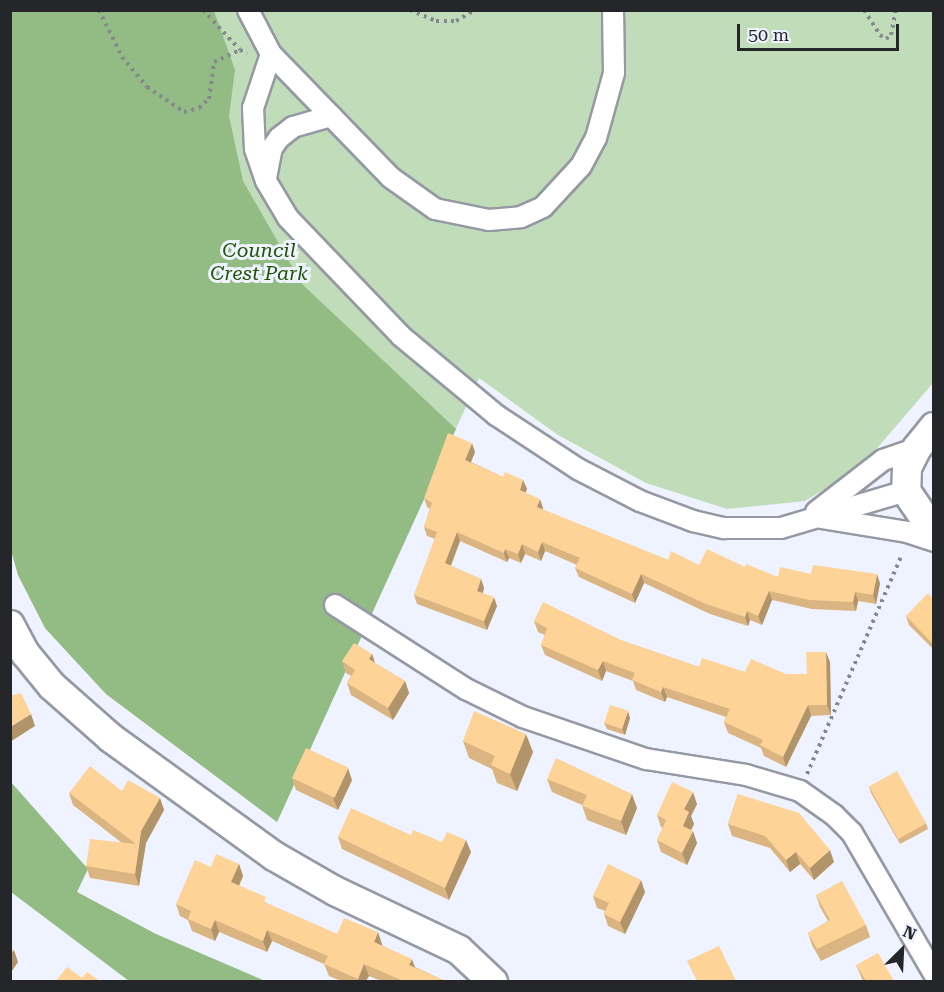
<!DOCTYPE html>
<html>
<head>
<meta charset="utf-8">
<style>
	body { margin:0 }
	#map { position:relative; width:944px; height:992px; overflow:hidden; background:#eff3ff; font-family:"Roboto Serif",serif }
	div>[style] { position:absolute }
	[style*='--x'] { left:calc(var(--x)*1px); top:calc(var(--y)*1px); width:calc(var(--w)*1px); rotate:calc(var(--a)*1deg) }
	.green>* { inset:0; background:#c1dcb8 }
	.forest>* { inset:0; background:#92bc84 }
	.path>* { height:4px; margin-top:-2px; transform-origin:0; background:repeating-linear-gradient(90deg,#85888f 0 3px,transparent 0 7.5px) }
	.roads { filter:drop-shadow(2px 0 #9599a4) drop-shadow(-2px 0 #9599a4) drop-shadow(0 2px #9599a4) drop-shadow(0 -2px #9599a4) }
	.street>* { height:20px; margin:-10px; padding:0 10px; transform-origin:10px; border-radius:10px; background:#fff }
	.secondary>* { height:28px; margin:-14px; padding:0 14px; transform-origin:14px; border-radius:14px; background:#fff }
	.wall>* { inset:0; background:#dab582 }
	.shaded-wall>* { inset:0; background:#b1946a }
	.building>* { inset:0; background:#fdd397; transform-origin:0 0 }
	span { translate:-50% -50%; white-space:nowrap; text-align:center; line-height:1.15; -webkit-text-stroke:6px #eff3ff; paint-order:stroke }
	.park-label { font-size:20px; color:#215504; font-style:italic }
	.frame { position:absolute; inset:0; border:12px solid #24262a; pointer-events:none }
	.north { position:absolute; left:872px; top:920px; width:60px; height:60px; -webkit-text-stroke:4px #eff3ff; paint-order:stroke; rotate:24deg; font-size:16px; font-weight:700; line-height:24px; text-align:center; color:#24262a }
	.north::after { content:''; display:block; margin:auto; width:21px; height:27px; background:#24262a; clip-path:polygon(50% 0,100% 100%,50% 72%,0 100%) }
	.scale { position:absolute; left:737px; top:24px; width:162px; height:27px; box-sizing:border-box; border:3px solid #24262a; border-top:0; padding-left:8px; font-size:18px; line-height:21px; white-space:nowrap; color:#24262a; -webkit-text-stroke:4px #eff3ff; paint-order:stroke }
</style>
</head>
<body>
<div id="map">
	<div class="green">
		<div style="clip-path:polygon(11px 11px,933px 11px,933px 383px,861px 467px,805px 501px,727px 509px,646px 483px,558px 435px,479px 378px,277px 822px,106px 694px,45px 628px,18px 575px,11px 550px)"></div>
	</div>
	<div class="forest">
		<div style="clip-path:polygon(11px 11px,214px 11px,235px 70px,229px 116px,243px 181px,302px 284px,456px 429px,277px 822px,106px 694px,45px 628px,18px 575px,11px 550px)"></div>
		<div style="clip-path:polygon(10px 781px,88px 869px,77px 892px,156px 934px,265px 981px,129px 981px,11px 892px)"></div>
	</div>
	<div class="path">
		<div style="--x:99;--y:10;--w:52;--a:63.9"></div>
		<div style="--x:122;--y:57;--w:39;--a:50"></div>
		<div style="--x:147;--y:87;--w:45;--a:34"></div>
		<div style="--x:184;--y:112;--w:16;--a:-15"></div>
		<div style="--x:199;--y:108;--w:13;--a:-42"></div>
		<div style="--x:209;--y:99;--w:37;--a:-82"></div>
		<div style="--x:214;--y:62;--w:29;--a:-25"></div>
		<div style="--x:203;--y:10;--w:54;--a:47.2"></div>
		<div style="--x:240;--y:50;--w:8;--a:23"></div>
		<div style="--x:410;--y:10;--w:28;--a:23"></div>
		<div style="--x:436;--y:21;--w:20;--a:0"></div>
		<div style="--x:456;--y:21;--w:22;--a:-30"></div>
		<div style="--x:864;--y:10;--w:30;--a:57"></div>
		<div style="--x:880;--y:35;--w:7;--a:34"></div>
		<div style="--x:886;--y:39;--w:6;--a:-39"></div>
		<div style="--x:891;--y:35;--w:25;--a:-79"></div>
		<div style="--x:807;--y:774;--w:240;--a:-66.6"></div>
	</div>
	<div class="roads">
		<div class="street">
			<div style="--x:248;--y:10;--w:50;--a:62.4"></div>
			<div style="--x:271;--y:54;--w:171;--a:45.9"></div>
			<div style="--x:390;--y:177;--w:55;--a:35.4"></div>
			<div style="--x:435;--y:209;--w:55;--a:11.5"></div>
			<div style="--x:489;--y:220;--w:32;--a:-5"></div>
			<div style="--x:521;--y:217;--w:24;--a:-24"></div>
			<div style="--x:543;--y:207;--w:56;--a:-47.2"></div>
			<div style="--x:581;--y:166;--w:32;--a:-62"></div>
			<div style="--x:596;--y:138;--w:67;--a:-74.5"></div>
			<div style="--x:614;--y:73;--w:63;--a:-90.9"></div>
			<div style="--x:271;--y:54;--w:57;--a:108.4"></div>
			<div style="--x:253;--y:108;--w:41;--a:87.2"></div>
			<div style="--x:255;--y:149;--w:34;--a:71"></div>
			<div style="--x:266;--y:181;--w:43;--a:59.3"></div>
			<div style="--x:288;--y:218;--w:163;--a:46.2"></div>
			<div style="--x:401;--y:336;--w:124;--a:39.7"></div>
			<div style="--x:496;--y:415;--w:98;--a:33.4"></div>
			<div style="--x:578;--y:469;--w:70;--a:27.3"></div>
			<div style="--x:640;--y:501;--w:57;--a:20.7"></div>
			<div style="--x:693;--y:521;--w:32;--a:13"></div>
			<div style="--x:724;--y:528;--w:57;--a:0"></div>
			<div style="--x:781;--y:528;--w:130;--a:-16.5"></div>
			<div style="--x:266;--y:178;--w:31;--a:-79"></div>
			<div style="--x:272;--y:148;--w:12;--a:-55"></div>
			<div style="--x:279;--y:138;--w:18;--a:-38"></div>
			<div style="--x:293;--y:127;--w:40;--a:-16"></div>
			<div style="--x:816;--y:512;--w:85;--a:-37.8"></div>
			<div style="--x:883;--y:460;--w:36;--a:-19"></div>
			<div style="--x:821;--y:518;--w:87;--a:9.2"></div>
			<div style="--x:907;--y:532;--w:28;--a:18"></div>
			<div style="--x:335;--y:605;--w:156;--a:32.7"></div>
			<div style="--x:466;--y:689;--w:64;--a:26.2"></div>
			<div style="--x:523;--y:717;--w:130;--a:18.9"></div>
			<div style="--x:646;--y:759;--w:101;--a:9.1"></div>
			<div style="--x:746;--y:775;--w:56;--a:16.5"></div>
			<div style="--x:800;--y:791;--w:42;--a:35.2"></div>
			<div style="--x:834;--y:815;--w:25;--a:45"></div>
			<div style="--x:852;--y:833;--w:163;--a:59.8"></div>
		</div>
		<div class="secondary">
			<div style="--x:934;--y:427;--w:27;--a:129"></div>
			<div style="--x:917;--y:448;--w:22;--a:117"></div>
			<div style="--x:907;--y:468;--w:23;--a:92"></div>
			<div style="--x:906;--y:491;--w:50;--a:55.7"></div>
			<div style="--x:10;--y:625;--w:32;--a:62"></div>
			<div style="--x:25;--y:653;--w:43;--a:50.7"></div>
			<div style="--x:52;--y:686;--w:79;--a:41.4"></div>
			<div style="--x:111;--y:738;--w:201;--a:35.9"></div>
			<div style="--x:274;--y:856;--w:70;--a:29.8"></div>
			<div style="--x:335;--y:891;--w:137;--a:25.4"></div>
			<div style="--x:459;--y:950;--w:47;--a:43.3"></div>
		</div>
	</div>
	<div class="wall">
		<div style="clip-path:polygon(475px 452px,471px 462px,503px 477px,523px 480px,527px 489px,525px 493px,543px 508px,543px 510px,668px 560px,699px 565px,745px 567px,778px 577px,811px 574px,880px 583px,876px 604px,858px 601px,856px 611px,812px 609px,772px 600px,762px 625px,750px 620px,748px 626px,710px 614px,644px 583px,635px 603px,579px 577px,575px 568px,577px 565px,545px 551px,541px 561px,525px 554px,521px 563px,509px 558px,507px 562px,460px 541px,451px 566px,481px 579px,484px 588px,483px 593px,497px 606px,487px 630px,417px 604px,414px 595px,435px 539px,427px 536px,424px 527px,430px 509px,427px 507px,424px 498px)"></div>
		<div style="clip-path:polygon(933px 599px,933px 649px,909px 625px,906px 616px)"></div>
		<div style="clip-path:polygon(534px 621px,623px 641px,699px 667px,745px 672px,786px 674px,807px 674px,830px 662px,831px 715px,811px 716px,786px 767px,764px 756px,761px 748px,728px 733px,724px 722px,726px 717px,667px 697px,665px 702px,636px 690px,633px 681px,606px 671px,602px 681px,545px 655px,541px 645px,545px 635px,538px 632px)"></div>
		<div style="clip-path:polygon(372px 654px,375px 663px,405px 681px,409px 693px,393px 720px,351px 695px,347px 683px,351px 676px,346px 673px,342px 661px)"></div>
		<div style="clip-path:polygon(630px 718px,625px 735px,607px 729px,604px 723px)"></div>
		<div style="clip-path:polygon(463px 741px,533px 752px,517px 791px,497px 783px,492px 769px,469px 758px)"></div>
		<div style="clip-path:polygon(292px 778px,352px 780px,338px 810px,296px 790px)"></div>
		<div style="clip-path:polygon(547px 779px,637px 808px,626px 835px,587px 820px,582px 805px,552px 792px)"></div>
		<div style="clip-path:polygon(869px 787px,926px 823px,928px 829px,900px 844px,871px 793px)"></div>
		<div style="clip-path:polygon(122px 791px,160px 798px,164px 810px,146px 843px,139px 886px,90px 878px,86px 866px,122px 843px,73px 805px,69px 793px)"></div>
		<div style="clip-path:polygon(738px 794px,834px 862px,814px 880px,800px 864px,790px 872px,770px 848px,732px 836px,728px 824px)"></div>
		<div style="clip-path:polygon(697px 804px,691px 816px,694px 824px,691px 830px,697px 843px,687px 865px,661px 852px,657px 840px,663px 828px,661px 827px,657px 815px)"></div>
		<div style="clip-path:polygon(411px 835px,442px 842px,471px 852px,449px 900px,342px 849px,338px 837px)"></div>
		<div style="clip-path:polygon(239px 864px,243px 876px,239px 886px,268px 904px,337px 934px,382px 944px,382px 945px,415px 967px,443px 980px,444px 981px,381px 981px,369px 976px,366px 981px,341px 981px,329px 976px,324px 964px,272px 941px,267px 952px,219px 932px,215px 941px,192px 931px,188px 920px,180px 916px,176px 904px,211px 867px)"></div>
		<div style="clip-path:polygon(645px 892px,625px 934px,608px 926px,604px 914px,605px 911px,597px 908px,593px 896px)"></div>
		<div style="clip-path:polygon(816px 895px,866px 925px,870px 937px,821px 961px,812px 945px,808px 933px,828px 921px,820px 907px)"></div>
		<div style="clip-path:polygon(856px 965px,894px 981px,863px 981px)"></div>
	</div>
	<div class="shaded-wall">
		<div style="clip-path:polygon(472px 443px,475px 452px,468px 469px,465px 460px)"></div>
		<div style="clip-path:polygon(523px 480px,527px 489px,523px 499px,520px 490px)"></div>
		<div style="clip-path:polygon(540px 499px,543px 508px,540px 516px,537px 507px)"></div>
		<div style="clip-path:polygon(457px 532px,460px 541px,448px 572px,445px 563px)"></div>
		<div style="clip-path:polygon(542px 542px,545px 551px,541px 561px,538px 552px)"></div>
		<div style="clip-path:polygon(522px 544px,525px 554px,521px 563px,518px 554px)"></div>
		<div style="clip-path:polygon(505px 549px,509px 558px,507px 562px,504px 553px)"></div>
		<div style="clip-path:polygon(641px 574px,644px 583px,635px 603px,632px 594px)"></div>
		<div style="clip-path:polygon(877px 574px,880px 583px,876px 604px,873px 595px)"></div>
		<div style="clip-path:polygon(481px 579px,484px 588px,480px 600px,477px 591px)"></div>
		<div style="clip-path:polygon(769px 591px,772px 600px,762px 625px,758px 616px)"></div>
		<div style="clip-path:polygon(855px 592px,858px 601px,856px 611px,853px 602px)"></div>
		<div style="clip-path:polygon(494px 597px,497px 606px,487px 630px,484px 621px)"></div>
		<div style="clip-path:polygon(747px 611px,750px 620px,748px 626px,745px 617px)"></div>
		<div style="clip-path:polygon(826px 652px,830px 662px,831px 715px,827px 705px)"></div>
		<div style="clip-path:polygon(372px 654px,376px 666px,369px 659px)"></div>
		<div style="clip-path:polygon(603px 661px,606px 671px,602px 681px,598px 670px)"></div>
		<div style="clip-path:polygon(405px 681px,409px 693px,393px 720px,388px 708px)"></div>
		<div style="clip-path:polygon(663px 687px,667px 697px,665px 702px,661px 692px)"></div>
		<div style="clip-path:polygon(808px 705px,811px 716px,786px 767px,783px 757px)"></div>
		<div style="clip-path:polygon(628px 711px,630px 718px,625px 735px,622px 729px)"></div>
		<div style="clip-path:polygon(31px 714px,35px 726px,10px 742px,10px 727px)"></div>
		<div style="clip-path:polygon(526px 734px,533px 752px,517px 791px,510px 774px)"></div>
		<div style="clip-path:polygon(348px 768px,352px 780px,338px 810px,333px 798px)"></div>
		<div style="clip-path:polygon(693px 792px,697px 804px,691px 816px,694px 824px,687px 838px,683px 826px,684px 809px)"></div>
		<div style="clip-path:polygon(632px 794px,637px 808px,626px 835px,621px 821px)"></div>
		<div style="clip-path:polygon(160px 798px,164px 810px,146px 843px,139px 886px,135px 874px,141px 831px)"></div>
		<div style="clip-path:polygon(693px 831px,697px 843px,687px 865px,682px 853px)"></div>
		<div style="clip-path:polygon(466px 840px,471px 852px,449px 900px,445px 888px)"></div>
		<div style="clip-path:polygon(830px 850px,834px 862px,814px 880px,810px 868px)"></div>
		<div style="clip-path:polygon(796px 852px,800px 864px,790px 872px,786px 860px)"></div>
		<div style="clip-path:polygon(239px 864px,243px 876px,235px 894px,231px 882px)"></div>
		<div style="clip-path:polygon(641px 880px,645px 892px,625px 934px,620px 922px)"></div>
		<div style="clip-path:polygon(215px 920px,219px 932px,215px 941px,211px 929px)"></div>
		<div style="clip-path:polygon(267px 930px,272px 941px,267px 952px,263px 941px)"></div>
		<div style="clip-path:polygon(378px 932px,382px 944px,378px 954px,374px 942px)"></div>
		<div style="clip-path:polygon(14px 950px,18px 962px,10px 974px,10px 955px)"></div>
		<div style="clip-path:polygon(412px 959px,416px 970px,409px 965px)"></div>
		<div style="clip-path:polygon(364px 964px,369px 976px,366px 981px,359px 981px,358px 979px)"></div>
	</div>
	<div class="building">
		<div style="clip-path:polygon(448px 433px,472px 443px,465px 460px,503px 477px,505px 472px,523px 480px,520px 490px,540px 499px,537px 507px,668px 560px,671px 551px,699px 565px,707px 549px,745px 567px,746px 564px,778px 577px,780px 567px,811px 574px,813px 565px,877px 574px,873px 595px,855px 592px,853px 602px,809px 600px,769px 591px,758px 616px,747px 611px,745px 617px,706px 604px,641px 574px,632px 594px,575px 568px,580px 558px,542px 542px,538px 552px,522px 544px,518px 554px,505px 549px,504px 553px,457px 532px,445px 563px,481px 579px,477px 591px,494px 597px,484px 621px,414px 595px,437px 532px,424px 527px,432px 503px,424px 498px)"></div>
		<div style="clip-path:polygon(928px 593px,933px 599px,933px 644px,906px 616px)"></div>
		<div style="clip-path:polygon(543px 602px,623px 641px,699px 667px,702px 658px,745px 672px,751px 659px,786px 674px,807px 674px,806px 652px,826px 652px,827px 705px,808px 705px,783px 757px,760px 745px,763px 740px,724px 722px,730px 709px,663px 687px,661px 692px,632px 680px,635px 673px,603px 661px,598px 670px,541px 645px,547px 628px,534px 621px)"></div>
		<div style="clip-path:polygon(354px 643px,372px 654px,369px 659px,405px 681px,388px 708px,347px 683px,355px 670px,342px 661px)"></div>
		<div style="clip-path:polygon(21px 693px,31px 714px,10px 727px,10px 696px)"></div>
		<div style="left:610px;top:705px;width:19px;height:19px;rotate:18deg"></div>
		<div style="clip-path:polygon(474px 711px,526px 734px,510px 774px,491px 765px,495px 756px,463px 741px)"></div>
		<div style="left:306px;top:748px;width:47px;height:33px;rotate:25deg"></div>
		<div style="clip-path:polygon(556px 758px,632px 794px,621px 821px,582px 806px,587px 795px,547px 779px)"></div>
		<div style="clip-path:polygon(90px 766px,122px 791px,128px 780px,160px 798px,141px 831px,135px 874px,86px 866px,90px 839px,136px 844px,69px 793px)"></div>
		<div style="left:897px;top:771px;width:60px;height:32px;rotate:61deg"></div>
		<div style="clip-path:polygon(672px 782px,693px 792px,684px 809px,689px 812px,683px 826px,693px 831px,682px 853px,657px 840px,666px 820px,657px 815px)"></div>
		<div style="clip-path:polygon(738px 794px,799px 813px,830px 850px,810px 868px,796px 852px,786px 860px,765px 836px,728px 824px)"></div>
		<div style="clip-path:polygon(351px 808px,411px 835px,413px 830px,442px 842px,447px 832px,466px 840px,445px 888px,338px 837px)"></div>
		<div style="clip-path:polygon(216px 854px,239px 864px,231px 882px,266px 897px,264px 902px,337px 934px,344px 918px,378px 932px,374px 942px,412px 959px,409px 965px,443px 980px,442px 981px,400px 981px,401px 980px,364px 964px,358px 979px,324px 964px,328px 956px,267px 930px,263px 941px,215px 920px,211px 929px,188px 919px,191px 911px,176px 904px,195px 860px,211px 867px)"></div>
		<div style="clip-path:polygon(608px 864px,641px 880px,620px 922px,604px 914px,609px 903px,593px 896px)"></div>
		<div style="clip-path:polygon(842px 881px,866px 925px,817px 949px,808px 933px,830px 920px,816px 895px)"></div>
		<div style="clip-path:polygon(719px 946px,736px 981px,697px 981px,687px 961px)"></div>
		<div style="clip-path:polygon(10px 948px,14px 950px,10px 955px)"></div>
		<div style="clip-path:polygon(878px 953px,894px 981px,866px 981px,856px 965px)"></div>
		<div style="clip-path:polygon(67px 967px,82px 978px,87px 972px,100px 981px,56px 981px)"></div>
	</div>
	<div class="park-label">
		<span style="left:259px;top:262px">Council<br>Crest Park</span>
	</div>
	<div class="frame"></div>
	<div class="north">N</div>
	<div class="scale">50 m</div>
</div>
</body>
</html>
